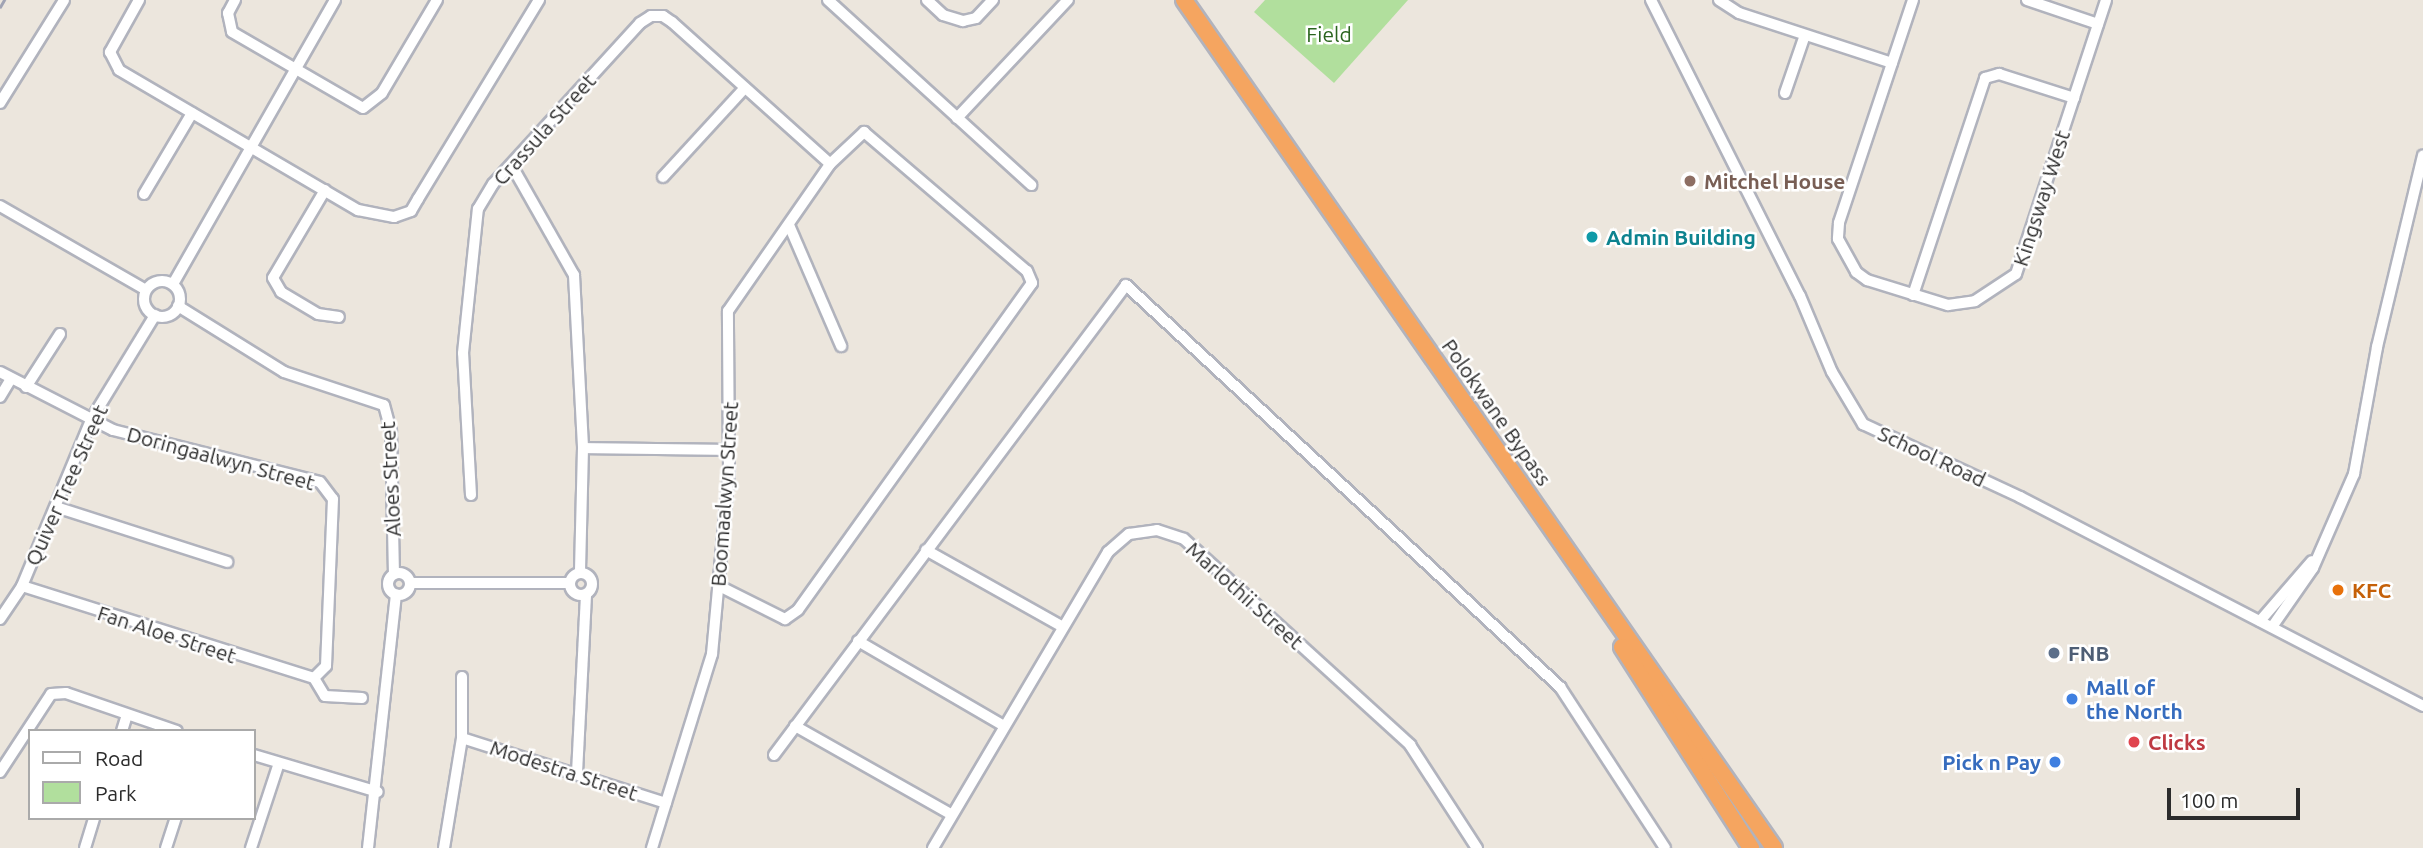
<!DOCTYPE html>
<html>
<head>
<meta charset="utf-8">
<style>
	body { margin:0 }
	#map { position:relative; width:2423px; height:848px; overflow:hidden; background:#ece6dd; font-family:Ubuntu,sans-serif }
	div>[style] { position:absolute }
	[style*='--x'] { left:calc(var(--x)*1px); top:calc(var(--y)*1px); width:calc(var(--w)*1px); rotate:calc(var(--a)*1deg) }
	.green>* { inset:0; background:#b1df9d }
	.roads { filter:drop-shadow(2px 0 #b1b3bd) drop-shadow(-2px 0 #b1b3bd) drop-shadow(0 2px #b1b3bd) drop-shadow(0 -2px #b1b3bd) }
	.minor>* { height:10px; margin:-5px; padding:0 5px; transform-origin:5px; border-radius:5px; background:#fff }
	.minor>.ring { margin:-5px; padding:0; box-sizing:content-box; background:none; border:10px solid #fff; border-radius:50% }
	.highway>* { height:16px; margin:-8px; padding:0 8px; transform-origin:8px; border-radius:8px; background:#f5a560 }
	.rail>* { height:2.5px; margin:-1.25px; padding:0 1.25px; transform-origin:1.25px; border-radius:1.25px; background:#a0a3b4 }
	.dots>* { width:19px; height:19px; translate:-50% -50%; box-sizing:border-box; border:4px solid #fff; border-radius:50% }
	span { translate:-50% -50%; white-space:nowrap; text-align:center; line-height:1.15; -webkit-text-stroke:5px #fff; paint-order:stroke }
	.park-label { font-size:21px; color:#2a641e }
	.street-label { font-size:21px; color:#2b2b2b }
	.education-label { font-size:21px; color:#785e54; font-weight:700 }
	.left { translate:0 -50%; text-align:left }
	.culture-label { font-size:21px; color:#0d838f; font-weight:700 }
	.food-label { font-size:21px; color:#c56008; font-weight:700 }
	.service-label { font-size:21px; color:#4e5e75; font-weight:700 }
	.shop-label { font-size:21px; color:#366cbe; font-weight:700 }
	.right { translate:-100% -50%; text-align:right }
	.health-label { font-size:21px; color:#be3a42; font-weight:700 }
	.legend { position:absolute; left:28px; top:729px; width:228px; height:91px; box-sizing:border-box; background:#fff; border:2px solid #aaa; margin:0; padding:9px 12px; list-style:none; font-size:21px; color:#2b2b2b }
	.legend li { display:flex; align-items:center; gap:14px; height:35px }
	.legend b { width:35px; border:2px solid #aaa }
	.scale { position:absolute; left:2167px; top:788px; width:133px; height:32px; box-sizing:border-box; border:4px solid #2b2b2b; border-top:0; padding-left:9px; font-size:21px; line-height:24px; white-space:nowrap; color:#2b2b2b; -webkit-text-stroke:5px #fff; paint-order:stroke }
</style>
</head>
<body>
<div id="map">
	<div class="green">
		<div style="clip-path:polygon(1265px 0,1408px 0,1334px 83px,1254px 12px)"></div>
	</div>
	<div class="roads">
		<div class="minor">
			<div style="--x:139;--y:0;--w:60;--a:119.1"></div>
			<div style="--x:110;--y:52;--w:20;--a:63"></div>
			<div style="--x:119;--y:70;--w:277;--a:30.4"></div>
			<div style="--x:358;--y:210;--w:37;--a:11"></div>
			<div style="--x:394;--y:217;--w:18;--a:-19"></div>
			<div style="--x:411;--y:211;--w:14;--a:-60"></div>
			<div style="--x:418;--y:199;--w:233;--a:-58.7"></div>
			<div style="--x:235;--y:0;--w:15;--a:118"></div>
			<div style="--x:228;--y:13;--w:19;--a:78"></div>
			<div style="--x:232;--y:32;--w:151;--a:30.1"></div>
			<div style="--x:363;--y:108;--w:24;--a:-38"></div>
			<div style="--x:382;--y:93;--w:108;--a:-59.4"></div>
			<div style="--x:828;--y:0;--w:275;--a:42.3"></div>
			<div style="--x:927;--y:0;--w:22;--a:43"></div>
			<div style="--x:943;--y:15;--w:21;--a:17"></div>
			<div style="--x:963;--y:21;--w:13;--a:-13"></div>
			<div style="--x:976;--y:18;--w:25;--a:-47"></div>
			<div style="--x:1651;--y:0;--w:331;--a:63.3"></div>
			<div style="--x:1800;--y:296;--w:82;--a:67.2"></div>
			<div style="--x:1832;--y:372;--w:61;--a:59.2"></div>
			<div style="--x:1863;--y:424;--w:173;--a:24.9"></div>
			<div style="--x:2020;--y:497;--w:454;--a:27.4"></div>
			<div style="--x:1719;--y:0;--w:24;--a:33"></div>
			<div style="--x:1739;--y:13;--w:161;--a:18.1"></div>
			<div style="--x:1913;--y:0;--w:235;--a:108.4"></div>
			<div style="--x:1839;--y:223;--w:16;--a:94"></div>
			<div style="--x:1838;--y:239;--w:38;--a:61"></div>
			<div style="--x:1856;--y:272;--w:14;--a:36"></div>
			<div style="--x:1867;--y:280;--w:85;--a:17.2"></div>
			<div style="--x:1948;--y:305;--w:27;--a:-8"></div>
			<div style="--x:1975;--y:301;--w:49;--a:-33.4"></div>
			<div style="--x:2016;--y:274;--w:288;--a:-71.8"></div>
			<div style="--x:2027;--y:0;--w:75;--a:18.7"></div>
			<div style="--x:1785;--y:93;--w:61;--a:-71"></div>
			<div style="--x:0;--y:103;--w:121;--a:-58.1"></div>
			<div style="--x:957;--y:118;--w:162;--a:-46.8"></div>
			<div style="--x:512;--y:166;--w:125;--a:60.4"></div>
			<div style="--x:574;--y:275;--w:173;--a:87"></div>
			<div style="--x:583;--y:448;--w:125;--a:91.4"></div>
			<div style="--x:663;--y:177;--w:118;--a:-47.4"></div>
			<div style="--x:325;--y:190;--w:102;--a:120.6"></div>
			<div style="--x:273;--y:278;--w:16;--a:60"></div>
			<div style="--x:281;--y:292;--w:43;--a:30.7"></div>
			<div style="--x:318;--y:314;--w:21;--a:8"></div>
			<div style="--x:144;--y:194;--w:94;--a:-59.3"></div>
			<div style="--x:0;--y:206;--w:168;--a:29.9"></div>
			<div style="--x:789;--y:225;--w:132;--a:66.7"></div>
			<div class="ring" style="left:144px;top:281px;width:26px;height:26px"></div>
			<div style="--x:173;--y:284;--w:327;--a:-60.3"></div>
			<div style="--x:1913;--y:295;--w:229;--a:-71.6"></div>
			<div style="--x:1985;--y:78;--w:15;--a:-16"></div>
			<div style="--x:1999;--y:74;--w:79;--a:17.7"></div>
			<div style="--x:178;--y:306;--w:125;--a:31.9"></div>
			<div style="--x:284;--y:372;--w:105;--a:18.3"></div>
			<div style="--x:384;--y:405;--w:28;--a:75"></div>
			<div style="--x:391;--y:432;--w:142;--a:88.8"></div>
			<div style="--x:0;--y:372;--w:127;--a:27.2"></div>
			<div style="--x:113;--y:430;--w:213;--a:14.1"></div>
			<div style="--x:320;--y:482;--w:21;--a:53"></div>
			<div style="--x:333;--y:499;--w:167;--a:92.4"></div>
			<div style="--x:326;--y:666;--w:17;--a:135"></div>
			<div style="--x:314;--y:678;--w:306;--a:-162.5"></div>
			<div style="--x:26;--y:387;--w:63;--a:-57.3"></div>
			<div style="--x:0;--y:397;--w:21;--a:-59"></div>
			<div style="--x:583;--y:448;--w:146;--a:0.8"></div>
			<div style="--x:471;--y:495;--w:142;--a:-93.2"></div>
			<div style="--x:463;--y:353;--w:145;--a:-84.1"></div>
			<div style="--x:478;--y:209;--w:29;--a:-59"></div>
			<div style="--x:493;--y:184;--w:218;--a:-47.6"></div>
			<div style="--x:640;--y:23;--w:13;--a:-32"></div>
			<div style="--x:651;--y:16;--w:12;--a:0"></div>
			<div style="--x:663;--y:16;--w:11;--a:34"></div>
			<div style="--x:672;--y:22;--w:212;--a:41.9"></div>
			<div style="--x:56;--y:507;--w:180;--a:17.8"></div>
			<div style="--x:926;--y:550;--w:157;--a:29.3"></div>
			<div class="ring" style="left:388px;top:573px;width:12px;height:12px"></div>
			<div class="ring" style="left:570px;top:573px;width:12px;height:12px"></div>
			<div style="--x:410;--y:583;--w:160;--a:0"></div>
			<div style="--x:0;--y:619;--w:40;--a:-56"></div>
			<div style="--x:22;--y:586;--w:180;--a:-67.4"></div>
			<div style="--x:91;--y:420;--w:123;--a:-58.6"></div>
			<div style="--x:2260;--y:621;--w:79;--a:-49.1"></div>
			<div style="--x:2272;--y:627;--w:72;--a:-55.2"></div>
			<div style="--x:2313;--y:568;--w:103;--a:-66.4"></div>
			<div style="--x:2354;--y:474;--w:129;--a:-79.7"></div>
			<div style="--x:2377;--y:347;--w:197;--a:-76.5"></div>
			<div style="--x:858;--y:641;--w:169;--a:30.2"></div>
			<div style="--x:314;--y:678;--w:21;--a:59"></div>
			<div style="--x:325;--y:696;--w:37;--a:3"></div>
			<div style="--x:795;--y:726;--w:180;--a:29.5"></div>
			<div style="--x:122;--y:731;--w:17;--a:-73"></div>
			<div style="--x:462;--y:738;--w:214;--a:17.7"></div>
			<div style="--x:254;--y:755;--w:129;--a:16.6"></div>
			<div style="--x:774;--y:755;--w:587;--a:-53.17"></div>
			<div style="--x:1126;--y:285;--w:592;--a:42.81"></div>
			<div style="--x:1560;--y:687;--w:192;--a:56.9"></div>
			<div style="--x:0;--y:772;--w:93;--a:-56.8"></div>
			<div style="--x:51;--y:694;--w:15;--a:-4"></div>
			<div style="--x:66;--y:693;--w:117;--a:18.9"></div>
			<div style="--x:577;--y:773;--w:179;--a:-87.1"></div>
			<div style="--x:85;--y:848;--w:31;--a:-73"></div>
			<div style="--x:166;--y:848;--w:32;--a:-72"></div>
			<div style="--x:251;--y:848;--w:89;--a:-71.8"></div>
			<div style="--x:368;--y:848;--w:255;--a:-83.7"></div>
			<div style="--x:444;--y:848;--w:111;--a:-80.7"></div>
			<div style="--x:462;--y:738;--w:61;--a:-90"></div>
			<div style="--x:652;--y:848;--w:203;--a:-72.8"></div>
			<div style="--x:712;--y:654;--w:186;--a:-84.7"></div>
			<div style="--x:729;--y:469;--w:158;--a:-90.4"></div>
			<div style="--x:728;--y:311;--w:179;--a:-55.2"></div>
			<div style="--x:830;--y:164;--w:47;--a:-43.3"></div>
			<div style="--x:864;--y:132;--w:214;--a:40.5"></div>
			<div style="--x:1027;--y:271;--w:13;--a:67"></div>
			<div style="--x:1032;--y:283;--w:402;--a:125.6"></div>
			<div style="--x:798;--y:610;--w:16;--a:145"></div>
			<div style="--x:785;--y:619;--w:74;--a:-153.4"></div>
			<div style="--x:933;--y:848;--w:344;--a:-59.4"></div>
			<div style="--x:1108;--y:552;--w:28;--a:-41"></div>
			<div style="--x:1129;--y:534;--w:28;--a:-8"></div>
			<div style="--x:1157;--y:530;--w:28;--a:18"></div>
			<div style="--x:1184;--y:539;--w:306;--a:42.3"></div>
			<div style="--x:1410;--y:745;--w:123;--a:57"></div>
		</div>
		<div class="highway">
			<div style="--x:1184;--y:0;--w:1033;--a:55.17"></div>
			<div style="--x:1622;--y:647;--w:239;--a:57.3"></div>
		</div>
	</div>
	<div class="rail">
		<div style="--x:0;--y:7;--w:8;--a:-60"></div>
	</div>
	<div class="dots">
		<div style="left:1690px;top:181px;background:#8d6e63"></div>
		<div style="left:1592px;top:237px;background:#0f9aa8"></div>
		<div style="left:2338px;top:590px;background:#e8710a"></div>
		<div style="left:2054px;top:653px;background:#5c6f8a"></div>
		<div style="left:2072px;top:699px;background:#3f7fe0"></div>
		<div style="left:2134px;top:742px;background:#e0444e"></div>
		<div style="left:2055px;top:762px;background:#3f7fe0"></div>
	</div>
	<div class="park-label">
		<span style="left:1329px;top:34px">Field</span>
	</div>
	<div class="street-label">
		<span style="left:544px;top:129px;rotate:-48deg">Crassula Street</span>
		<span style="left:2041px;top:198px;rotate:-72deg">Kingsway West</span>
		<span style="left:1497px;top:412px;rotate:55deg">Polokwane Bypass</span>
		<span style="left:1932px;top:456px;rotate:25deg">School Road</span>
		<span style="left:221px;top:458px;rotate:15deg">Doringaalwyn Street</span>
		<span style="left:390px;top:479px;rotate:-93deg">Aloes Street</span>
		<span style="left:66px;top:485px;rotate:-66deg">Quiver Tree Street</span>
		<span style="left:724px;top:494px;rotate:-86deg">Boomaalwyn Street</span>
		<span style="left:1245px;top:595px;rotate:42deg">Marlothii Street</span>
		<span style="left:167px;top:634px;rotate:18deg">Fan Aloe Street</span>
		<span style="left:564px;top:770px;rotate:18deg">Modestra Street</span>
	</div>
	<div class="education-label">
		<span class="left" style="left:1704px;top:181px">Mitchel House</span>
	</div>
	<div class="culture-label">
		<span class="left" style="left:1606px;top:237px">Admin Building</span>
	</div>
	<div class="food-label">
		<span class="left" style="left:2352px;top:590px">KFC</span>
	</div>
	<div class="service-label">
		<span class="left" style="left:2068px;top:653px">FNB</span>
	</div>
	<div class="shop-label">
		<span class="left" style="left:2086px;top:699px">Mall of<br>the North</span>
		<span class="right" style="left:2041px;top:762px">Pick n Pay</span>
	</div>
	<div class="health-label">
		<span class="left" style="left:2148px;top:742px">Clicks</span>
	</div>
	<ul class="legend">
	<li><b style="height:9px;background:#fff"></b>Road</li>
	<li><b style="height:19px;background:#b1df9d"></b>Park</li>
	</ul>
	<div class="scale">100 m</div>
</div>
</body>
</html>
